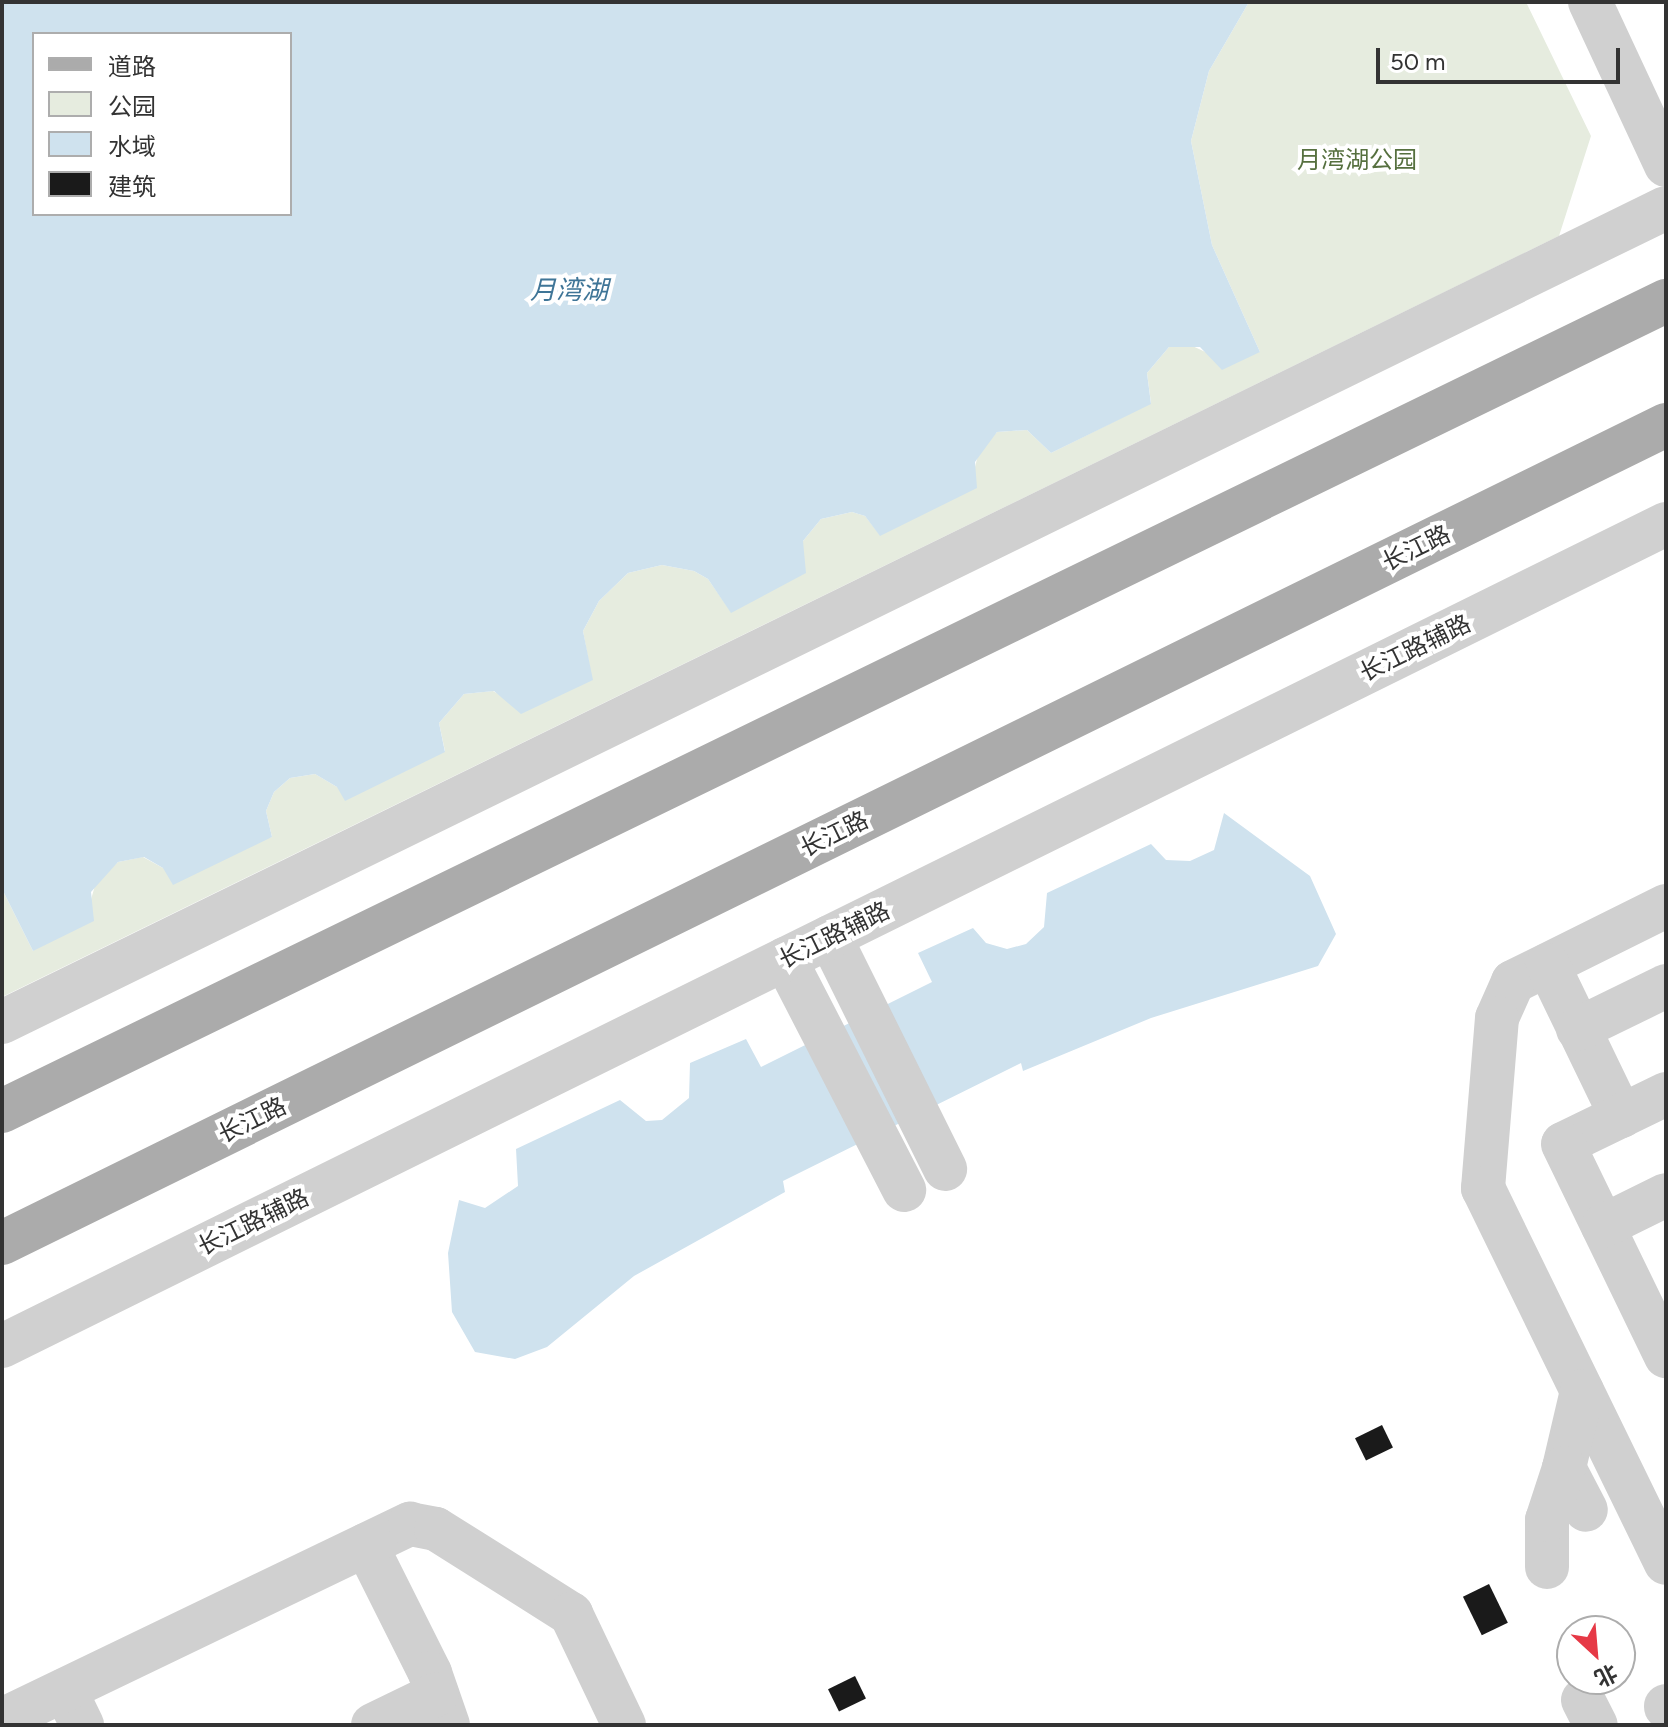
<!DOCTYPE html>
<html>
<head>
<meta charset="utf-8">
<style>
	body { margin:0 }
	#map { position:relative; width:1668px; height:1727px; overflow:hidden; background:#fff; font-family:Figtree,"Noto Sans SC",sans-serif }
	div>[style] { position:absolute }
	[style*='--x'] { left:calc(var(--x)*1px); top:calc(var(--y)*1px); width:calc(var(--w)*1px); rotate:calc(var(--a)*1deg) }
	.green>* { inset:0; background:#e6ecdf }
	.water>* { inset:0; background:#cfe2ee }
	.building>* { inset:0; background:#1a1a1a; transform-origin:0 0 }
	.minor>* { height:44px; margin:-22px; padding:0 22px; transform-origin:22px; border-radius:22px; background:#d0d0d0 }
	.major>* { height:44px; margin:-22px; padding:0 22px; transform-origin:22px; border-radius:22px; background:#ababab }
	span { translate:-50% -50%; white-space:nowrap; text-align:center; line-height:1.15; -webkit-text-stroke:8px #fff; paint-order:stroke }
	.park-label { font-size:24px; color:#56703f }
	.street-label { font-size:24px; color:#333 }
	.water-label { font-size:26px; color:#3f7597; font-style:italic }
	.frame { position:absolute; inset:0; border:4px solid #333; pointer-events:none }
	.legend { position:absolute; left:32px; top:32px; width:260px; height:184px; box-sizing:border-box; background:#fff; border:2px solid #adadad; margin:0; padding:10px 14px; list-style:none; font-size:24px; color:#333 }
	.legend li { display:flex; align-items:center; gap:16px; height:40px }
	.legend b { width:40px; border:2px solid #adadad }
	.north { position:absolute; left:1556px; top:1615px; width:80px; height:80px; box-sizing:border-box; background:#fff; border:2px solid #adadad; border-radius:50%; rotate:154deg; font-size:22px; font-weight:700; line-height:32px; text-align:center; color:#333 }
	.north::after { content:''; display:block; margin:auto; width:28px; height:36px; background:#e63946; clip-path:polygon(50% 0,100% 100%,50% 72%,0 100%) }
	.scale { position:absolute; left:1376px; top:48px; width:244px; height:36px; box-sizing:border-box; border:4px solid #333; border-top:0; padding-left:10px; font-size:24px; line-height:28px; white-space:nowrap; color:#333; -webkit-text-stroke:6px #fff; paint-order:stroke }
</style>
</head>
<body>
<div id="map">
	<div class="green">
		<div style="clip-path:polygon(1249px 2px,1526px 2px,1591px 136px,1559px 236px,2px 997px,2px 889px,33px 951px,90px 903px,96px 882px,118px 862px,143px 857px,163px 868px,272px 837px,266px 811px,274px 792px,290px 778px,315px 774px,337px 787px,445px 751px,439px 723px,464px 694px,493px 691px,514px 703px,592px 680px,583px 631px,599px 601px,628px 573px,662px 565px,694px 571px,708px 579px,731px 612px,801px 558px,803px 541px,821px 519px,852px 512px,865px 516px,880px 535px,973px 475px,979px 451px,997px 432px,1027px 430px,1051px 453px,1151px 403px,1147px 373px,1169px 347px,1186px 343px,1214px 356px,1260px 352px,1212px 245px,1191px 141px,1209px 71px)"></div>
	</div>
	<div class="water">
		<div style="clip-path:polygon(evenodd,2px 2px,1249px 2px,1209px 71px,1191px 141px,1212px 245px,1260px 352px,1222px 370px,1200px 347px,1169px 347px,1147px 373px,1151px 404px,1051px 453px,1027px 430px,997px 432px,975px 462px,977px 488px,880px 536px,865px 516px,852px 512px,821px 519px,803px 541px,806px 573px,731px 613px,708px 579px,694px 571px,662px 565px,628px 573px,599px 601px,583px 631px,593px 680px,521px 714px,494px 691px,464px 694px,439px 723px,445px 752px,345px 801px,337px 787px,315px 774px,290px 778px,274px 792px,266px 811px,272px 837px,173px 885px,163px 868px,144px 857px,118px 862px,91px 892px,94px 921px,33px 951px,2px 889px,2px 2px,34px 34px,290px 34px,290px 214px,34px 214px,34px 34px)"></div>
		<div style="clip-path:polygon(1224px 813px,1310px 876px,1336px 934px,1318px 966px,1151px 1018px,1023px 1071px,1021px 1063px,783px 1181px,785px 1192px,634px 1276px,547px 1347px,515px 1359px,475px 1352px,452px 1312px,448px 1253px,459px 1200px,485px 1208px,518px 1186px,516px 1149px,620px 1100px,646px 1121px,662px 1120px,689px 1098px,690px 1063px,746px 1039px,761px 1067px,932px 982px,918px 953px,973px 928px,986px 943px,1007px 949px,1026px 944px,1044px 927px,1047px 893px,1151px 844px,1166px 860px,1190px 861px,1214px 850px)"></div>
	</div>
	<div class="building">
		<div style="left:1382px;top:1425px;width:25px;height:30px;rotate:64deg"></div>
		<div style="left:1489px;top:1584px;width:43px;height:29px;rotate:64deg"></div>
		<div style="left:855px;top:1676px;width:25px;height:30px;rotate:64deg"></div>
	</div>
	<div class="minor">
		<div style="--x:1590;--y:2;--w:180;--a:65"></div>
		<div style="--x:1666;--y:906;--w:171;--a:153.6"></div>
		<div style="--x:1513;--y:982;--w:39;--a:114"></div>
		<div style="--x:1497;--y:1018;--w:171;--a:94.7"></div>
		<div style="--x:1483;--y:1188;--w:417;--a:64"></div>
		<div style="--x:830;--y:937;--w:259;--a:63.6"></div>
		<div style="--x:785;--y:959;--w:260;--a:62.7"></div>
		<div style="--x:1548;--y:965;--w:168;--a:64.2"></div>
		<div style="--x:2;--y:1022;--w:1852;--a:-26.07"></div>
		<div style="--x:1578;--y:1029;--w:98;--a:-26"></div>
		<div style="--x:1666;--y:1094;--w:114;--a:154.1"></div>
		<div style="--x:1563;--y:1144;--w:236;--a:64.1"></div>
		<div style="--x:1603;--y:1226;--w:70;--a:-26.2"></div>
		<div style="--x:2;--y:1346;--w:1856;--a:-26.29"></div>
		<div style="--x:1582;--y:1391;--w:79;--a:103.2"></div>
		<div style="--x:1564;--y:1468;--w:47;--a:62.4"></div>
		<div style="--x:366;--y:1545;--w:143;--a:63.4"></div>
		<div style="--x:430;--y:1673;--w:55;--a:70.9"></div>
		<div style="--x:1547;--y:1567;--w:47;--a:-90"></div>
		<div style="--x:1547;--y:1520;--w:55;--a:-71.9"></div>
		<div style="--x:65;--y:1690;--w:39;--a:64"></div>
		<div style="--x:1583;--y:1700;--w:28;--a:63"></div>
		<div style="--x:1666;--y:1706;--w:1;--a:90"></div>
		<div style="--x:2;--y:1720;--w:453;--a:-25.7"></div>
		<div style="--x:410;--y:1524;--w:26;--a:11"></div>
		<div style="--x:436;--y:1529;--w:160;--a:32.2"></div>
		<div style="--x:571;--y:1614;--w:123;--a:64.5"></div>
		<div style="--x:373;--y:1725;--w:71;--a:-25.8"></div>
	</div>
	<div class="major">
		<div style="--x:2;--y:1111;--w:1851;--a:-25.96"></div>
		<div style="--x:2;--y:1243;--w:1854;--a:-26.18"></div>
	</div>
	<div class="park-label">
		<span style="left:1357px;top:160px">月湾湖公园</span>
	</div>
	<div class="street-label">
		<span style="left:1416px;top:548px;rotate:-26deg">长江路</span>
		<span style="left:1415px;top:648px;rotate:-26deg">长江路辅路</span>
		<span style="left:834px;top:834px;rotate:-26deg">长江路</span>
		<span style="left:834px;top:935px;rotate:-26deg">长江路辅路</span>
		<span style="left:252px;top:1120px;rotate:-26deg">长江路</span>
		<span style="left:253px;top:1222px;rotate:-26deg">长江路辅路</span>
	</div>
	<div class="water-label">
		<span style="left:569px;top:291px">月湾湖</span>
	</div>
	<div class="frame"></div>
	<ul class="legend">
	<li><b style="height:10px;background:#ababab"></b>道路</li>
	<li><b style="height:22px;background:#e6ecdf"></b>公园</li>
	<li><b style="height:22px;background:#cfe2ee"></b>水域</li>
	<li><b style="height:22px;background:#1a1a1a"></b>建筑</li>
	</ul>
	<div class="north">北</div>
	<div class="scale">50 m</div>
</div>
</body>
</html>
